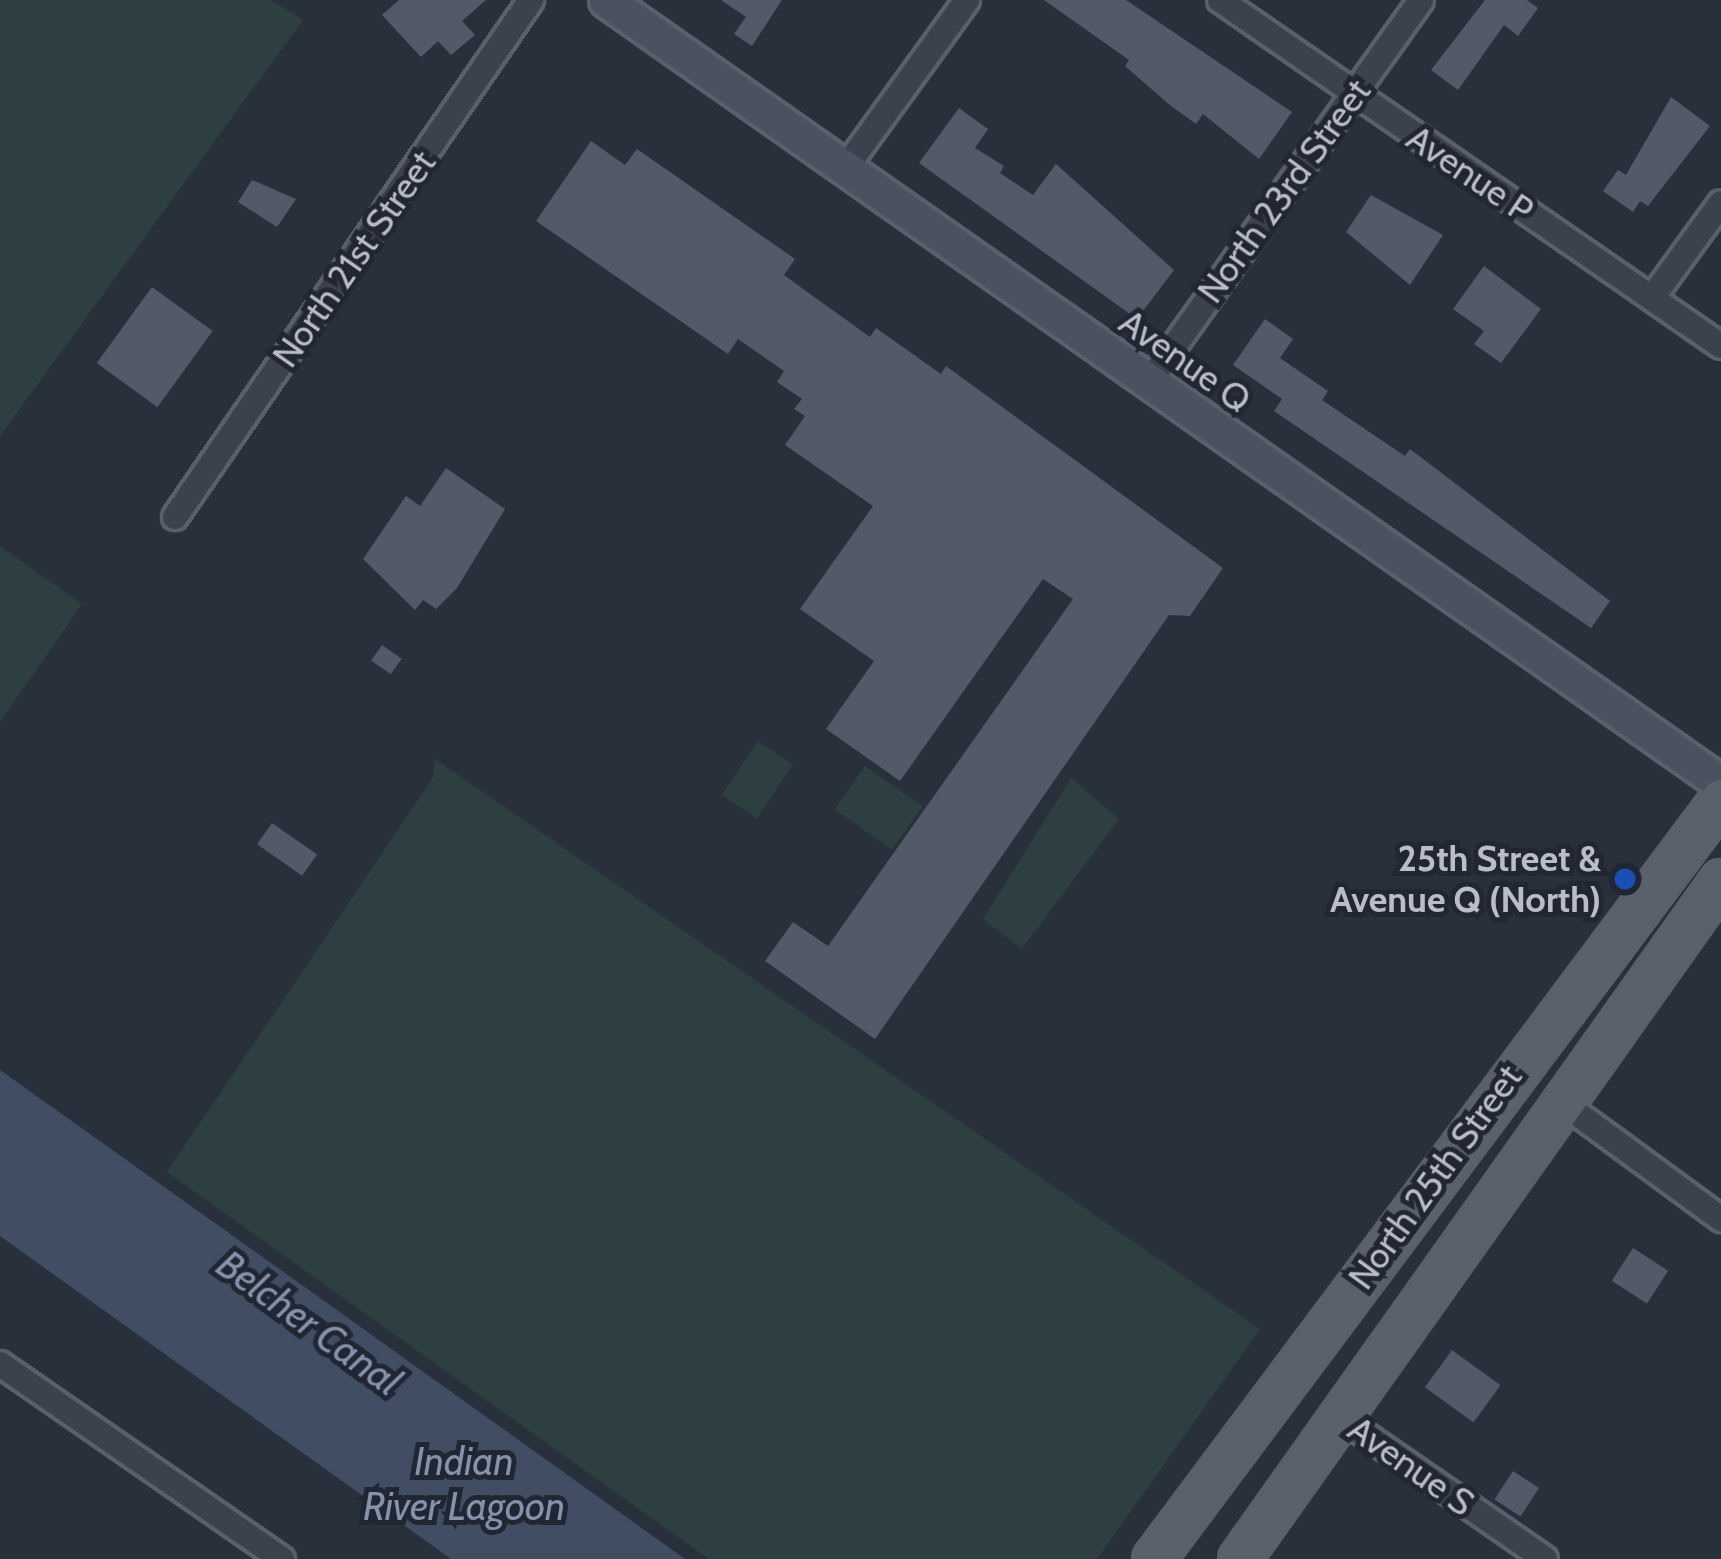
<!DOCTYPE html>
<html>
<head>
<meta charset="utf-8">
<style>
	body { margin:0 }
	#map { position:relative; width:1721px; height:1559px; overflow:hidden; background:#28303c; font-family:Cabin,sans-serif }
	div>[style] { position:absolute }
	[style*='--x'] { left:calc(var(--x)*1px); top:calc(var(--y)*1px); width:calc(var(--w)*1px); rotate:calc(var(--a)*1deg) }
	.green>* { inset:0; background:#2d3f40; transform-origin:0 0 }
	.water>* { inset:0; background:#404d63 }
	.building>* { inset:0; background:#525a67; transform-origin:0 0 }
	.roads { filter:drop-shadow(3px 0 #5a606b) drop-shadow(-3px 0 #5a606b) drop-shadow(0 3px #5a606b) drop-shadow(0 -3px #5a606b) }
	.street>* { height:24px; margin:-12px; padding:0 12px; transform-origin:12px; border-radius:12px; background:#3c424d }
	.secondary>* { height:33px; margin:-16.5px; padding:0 16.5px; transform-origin:16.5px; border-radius:16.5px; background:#4a515f }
	.primary>* { height:39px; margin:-19.5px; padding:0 19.5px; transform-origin:19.5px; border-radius:19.5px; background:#5a616d }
	.dots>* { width:33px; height:33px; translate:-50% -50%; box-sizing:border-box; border:6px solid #212732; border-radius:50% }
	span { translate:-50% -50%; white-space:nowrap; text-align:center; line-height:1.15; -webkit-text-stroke:10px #212732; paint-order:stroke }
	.street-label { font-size:36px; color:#b8bdc8 }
	.poi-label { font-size:36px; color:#b8bdc8; font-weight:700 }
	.right { translate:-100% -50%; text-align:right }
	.water-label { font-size:39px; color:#8393ab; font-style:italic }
</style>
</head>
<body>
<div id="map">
	<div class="green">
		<div style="clip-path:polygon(0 0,271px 0,303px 20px,0 436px)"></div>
		<div style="clip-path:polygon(0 546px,82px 604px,0 722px)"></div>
		<div style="left:758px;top:741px;width:42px;height:65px;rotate:34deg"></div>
		<div style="clip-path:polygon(435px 759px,1260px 1329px,1097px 1559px,709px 1559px,167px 1172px,433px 778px)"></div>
		<div style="left:865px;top:766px;width:70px;height:53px;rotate:35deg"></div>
		<div style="clip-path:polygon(1071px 778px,1119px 819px,1022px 949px,983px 919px)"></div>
	</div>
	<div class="water">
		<div style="clip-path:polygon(0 1070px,316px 1295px,685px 1559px,451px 1559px,0 1236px)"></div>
	</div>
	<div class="building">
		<div style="clip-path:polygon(399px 0,486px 0,462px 21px,475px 35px,451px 55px,438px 41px,421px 57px,382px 15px)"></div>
		<div style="clip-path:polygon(721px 0,782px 0,752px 46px,734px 34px,746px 17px)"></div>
		<div style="clip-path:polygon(1044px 0,1126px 0,1292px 112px,1259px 159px,1203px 114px,1196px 124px,1171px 106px,1125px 66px,1129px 60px)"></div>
		<div style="clip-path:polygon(1485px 0,1527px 0,1538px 8px,1518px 36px,1504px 25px,1458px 90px,1431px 70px)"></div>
		<div style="clip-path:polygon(1671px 97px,1710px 126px,1648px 206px,1640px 201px,1633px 212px,1603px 191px,1618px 170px,1626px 175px)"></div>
		<div style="clip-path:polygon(959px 108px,988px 129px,975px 148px,1004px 166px,1000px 173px,1033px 195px,1056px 164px,1174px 270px,1137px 319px,919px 163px)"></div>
		<div style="clip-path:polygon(591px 141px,625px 165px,637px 149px,795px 259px,784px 275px,806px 291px,870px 337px,876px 328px,941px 374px,946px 366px,1223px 568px,1190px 616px,1169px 615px,875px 1039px,765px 961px,793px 922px,828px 946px,1073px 599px,1043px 579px,900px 781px,826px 729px,874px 661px,800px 609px,873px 506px,785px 445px,805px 416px,794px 409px,802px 399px,777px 382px,784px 371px,738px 339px,728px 354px,536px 221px)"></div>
		<div style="clip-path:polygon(252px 180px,296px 199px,277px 227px,238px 202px)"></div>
		<div style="clip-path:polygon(1371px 195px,1443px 235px,1410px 285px,1346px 232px)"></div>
		<div style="clip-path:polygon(1484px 266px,1541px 309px,1501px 363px,1474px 344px,1484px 331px,1453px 309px)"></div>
		<div style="left:152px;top:287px;width:75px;height:94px;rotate:36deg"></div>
		<div style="clip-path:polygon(1265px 319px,1293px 339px,1280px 358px,1328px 391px,1322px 400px,1405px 456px,1410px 449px,1610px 601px,1591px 628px,1274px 411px,1282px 399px,1233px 365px)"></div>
		<div style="clip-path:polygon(446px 468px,505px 509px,457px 588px,436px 609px,423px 600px,415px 610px,363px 559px,406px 496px,420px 506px)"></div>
		<div style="left:382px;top:645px;width:24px;height:19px;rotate:35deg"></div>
		<div style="left:272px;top:823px;width:55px;height:26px;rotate:35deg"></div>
		<div style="left:1633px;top:1248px;width:42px;height:39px;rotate:33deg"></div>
		<div style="left:1452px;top:1350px;width:60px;height:46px;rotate:36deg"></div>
		<div style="left:1513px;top:1471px;width:31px;height:34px;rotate:33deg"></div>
	</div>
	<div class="roads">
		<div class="street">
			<div style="--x:1220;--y:0;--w:609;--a:34.63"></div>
			<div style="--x:844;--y:170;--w:210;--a:-54.1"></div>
			<div style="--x:1652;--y:298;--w:117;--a:-54"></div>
			<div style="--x:1148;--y:383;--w:470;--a:-54.5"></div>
			<div style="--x:175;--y:517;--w:628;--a:-55.45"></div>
			<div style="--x:1560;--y:1101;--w:200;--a:36.2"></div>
			<div style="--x:0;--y:1364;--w:343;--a:34.7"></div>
			<div style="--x:1335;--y:1414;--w:255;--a:34.6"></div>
		</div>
		<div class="secondary">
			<div style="--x:606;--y:0;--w:1362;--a:35.08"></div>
		</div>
		<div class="primary">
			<div style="--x:1153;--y:1559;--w:949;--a:-53.23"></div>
			<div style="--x:1239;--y:1559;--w:833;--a:-54.63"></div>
		</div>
	</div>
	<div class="dots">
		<div style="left:1625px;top:879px;background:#1a4fb4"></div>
	</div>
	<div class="street-label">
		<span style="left:1470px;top:174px;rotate:34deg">Avenue P</span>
		<span style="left:1284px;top:191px;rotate:-54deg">North 23rd Street</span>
		<span style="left:354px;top:259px;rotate:-55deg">North 21st Street</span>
		<span style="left:1185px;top:361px;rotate:35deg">Avenue Q</span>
		<span style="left:1435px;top:1177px;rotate:-54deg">North 25th Street</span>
		<span style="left:1411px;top:1466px;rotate:35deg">Avenue S</span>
	</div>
	<div class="poi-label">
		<span class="right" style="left:1601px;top:879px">25th Street &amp;<br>Avenue Q (North)</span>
	</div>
	<div class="water-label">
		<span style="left:309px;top:1323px;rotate:36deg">Belcher Canal</span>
		<span style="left:464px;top:1484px">Indian<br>River Lagoon</span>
	</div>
</div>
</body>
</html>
